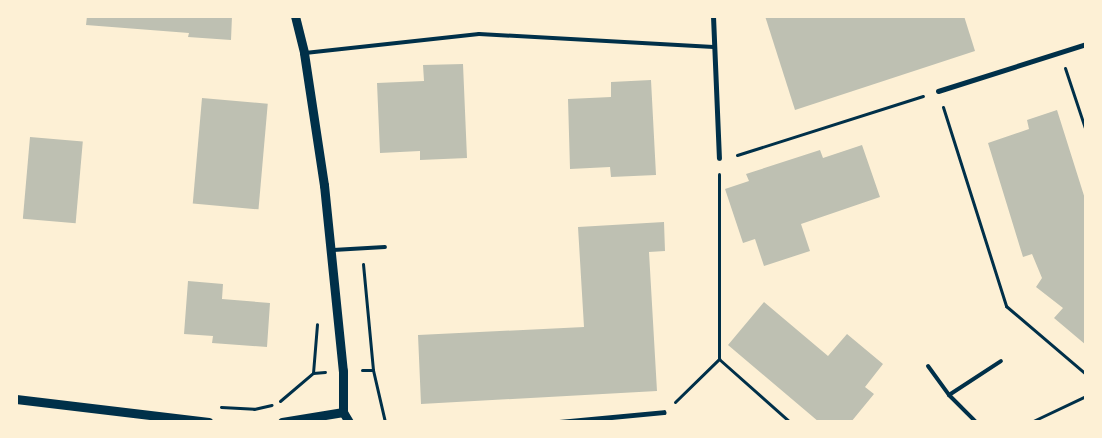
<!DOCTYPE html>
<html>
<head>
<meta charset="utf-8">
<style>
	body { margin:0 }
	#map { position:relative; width:1102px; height:438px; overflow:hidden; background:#fdf0d5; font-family:Helvetica,sans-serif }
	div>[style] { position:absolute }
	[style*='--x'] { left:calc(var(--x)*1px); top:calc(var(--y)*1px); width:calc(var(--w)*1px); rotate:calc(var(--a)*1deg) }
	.building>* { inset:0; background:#bec0b2; transform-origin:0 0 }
	.path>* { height:3px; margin:-1.5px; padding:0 1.5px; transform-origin:1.5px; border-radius:1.5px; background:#003049 }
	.service>* { height:4px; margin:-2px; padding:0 2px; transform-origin:2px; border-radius:2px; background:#003049 }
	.minor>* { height:5px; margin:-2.5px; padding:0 2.5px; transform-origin:2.5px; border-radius:2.5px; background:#003049 }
	.tertiary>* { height:9px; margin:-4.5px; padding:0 4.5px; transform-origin:4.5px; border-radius:4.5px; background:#003049 }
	span { translate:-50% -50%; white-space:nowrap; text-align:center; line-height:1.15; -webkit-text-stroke:5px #fdf0d5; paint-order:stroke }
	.frame { position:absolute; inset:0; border:18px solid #fdf0d5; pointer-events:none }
</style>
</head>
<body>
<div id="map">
	<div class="building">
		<div style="clip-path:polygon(87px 16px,232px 16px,231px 40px,188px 37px,189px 33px,86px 25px)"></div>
		<div style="clip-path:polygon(765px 16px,964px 16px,975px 51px,795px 110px)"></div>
		<div style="clip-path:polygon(463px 64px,467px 158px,420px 160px,420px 151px,380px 153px,377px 83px,424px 81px,423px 65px)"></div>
		<div style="clip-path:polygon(651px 80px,656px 175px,611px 177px,610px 167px,570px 169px,568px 99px,611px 97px,611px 82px)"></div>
		<div style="left:202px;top:98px;width:66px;height:106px;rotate:5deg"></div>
		<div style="clip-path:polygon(1057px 110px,1086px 202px,1086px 345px,1054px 318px,1063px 308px,1036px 287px,1042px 278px,1032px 254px,1023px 257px,988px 143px,1029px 129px,1027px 120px)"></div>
		<div style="left:30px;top:137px;width:53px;height:82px;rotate:5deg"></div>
		<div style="clip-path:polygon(862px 145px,880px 197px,801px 224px,810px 251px,764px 266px,755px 239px,743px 243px,725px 189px,749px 181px,746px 174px,820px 150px,823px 158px)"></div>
		<div style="clip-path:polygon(664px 222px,665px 251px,649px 252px,657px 391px,421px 404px,418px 335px,584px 327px,578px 227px)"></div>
		<div style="clip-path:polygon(188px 281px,223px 284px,222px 299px,270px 303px,267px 347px,212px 343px,213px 336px,184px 334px)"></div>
		<div style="clip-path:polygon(764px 302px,828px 356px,847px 334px,883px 364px,865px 387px,874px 394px,851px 422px,819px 422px,728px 345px)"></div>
	</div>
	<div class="path">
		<div style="--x:1065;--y:68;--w:66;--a:71.6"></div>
		<div style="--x:943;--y:107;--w:209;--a:72.4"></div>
		<div style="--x:1006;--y:306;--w:105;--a:40.4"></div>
		<div style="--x:737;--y:155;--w:195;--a:-17.6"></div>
		<div style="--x:363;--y:264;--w:106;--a:84.6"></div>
		<div style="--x:373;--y:370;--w:53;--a:77"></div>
		<div style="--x:719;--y:359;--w:95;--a:41.6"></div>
		<div style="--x:362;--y:370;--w:11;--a:0"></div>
		<div style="--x:313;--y:373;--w:49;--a:-85.3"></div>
		<div style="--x:280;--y:401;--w:43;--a:-40.3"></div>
		<div style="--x:313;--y:373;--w:12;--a:-5"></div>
		<div style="--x:675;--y:402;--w:62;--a:-44.3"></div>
		<div style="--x:719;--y:359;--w:185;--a:-90"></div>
		<div style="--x:221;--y:407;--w:33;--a:3"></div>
		<div style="--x:254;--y:409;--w:18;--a:-13"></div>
		<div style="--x:1031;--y:422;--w:61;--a:-25.3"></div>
	</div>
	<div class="service">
		<div style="--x:305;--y:53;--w:175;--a:-6.2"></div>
		<div style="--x:479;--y:34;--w:235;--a:3.2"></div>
		<div style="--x:333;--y:250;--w:52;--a:-3.3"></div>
		<div style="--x:928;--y:366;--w:36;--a:54"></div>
		<div style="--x:949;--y:395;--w:38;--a:45"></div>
		<div style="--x:949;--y:395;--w:62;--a:-33.2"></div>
	</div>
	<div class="minor">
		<div style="--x:713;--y:16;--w:142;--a:87.6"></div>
		<div style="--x:938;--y:91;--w:155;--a:-17.6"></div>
		<div style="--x:559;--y:422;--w:105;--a:-5.4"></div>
	</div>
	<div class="tertiary">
		<div style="--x:295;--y:16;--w:38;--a:76"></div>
		<div style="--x:304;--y:53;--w:134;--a:81.4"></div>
		<div style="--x:324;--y:185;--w:187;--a:84.2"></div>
		<div style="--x:343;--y:371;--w:41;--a:90"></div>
		<div style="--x:343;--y:412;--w:12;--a:59"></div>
		<div style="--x:16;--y:399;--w:194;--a:6.8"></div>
		<div style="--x:282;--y:422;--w:62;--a:-9.3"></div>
	</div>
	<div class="frame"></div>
</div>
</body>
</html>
